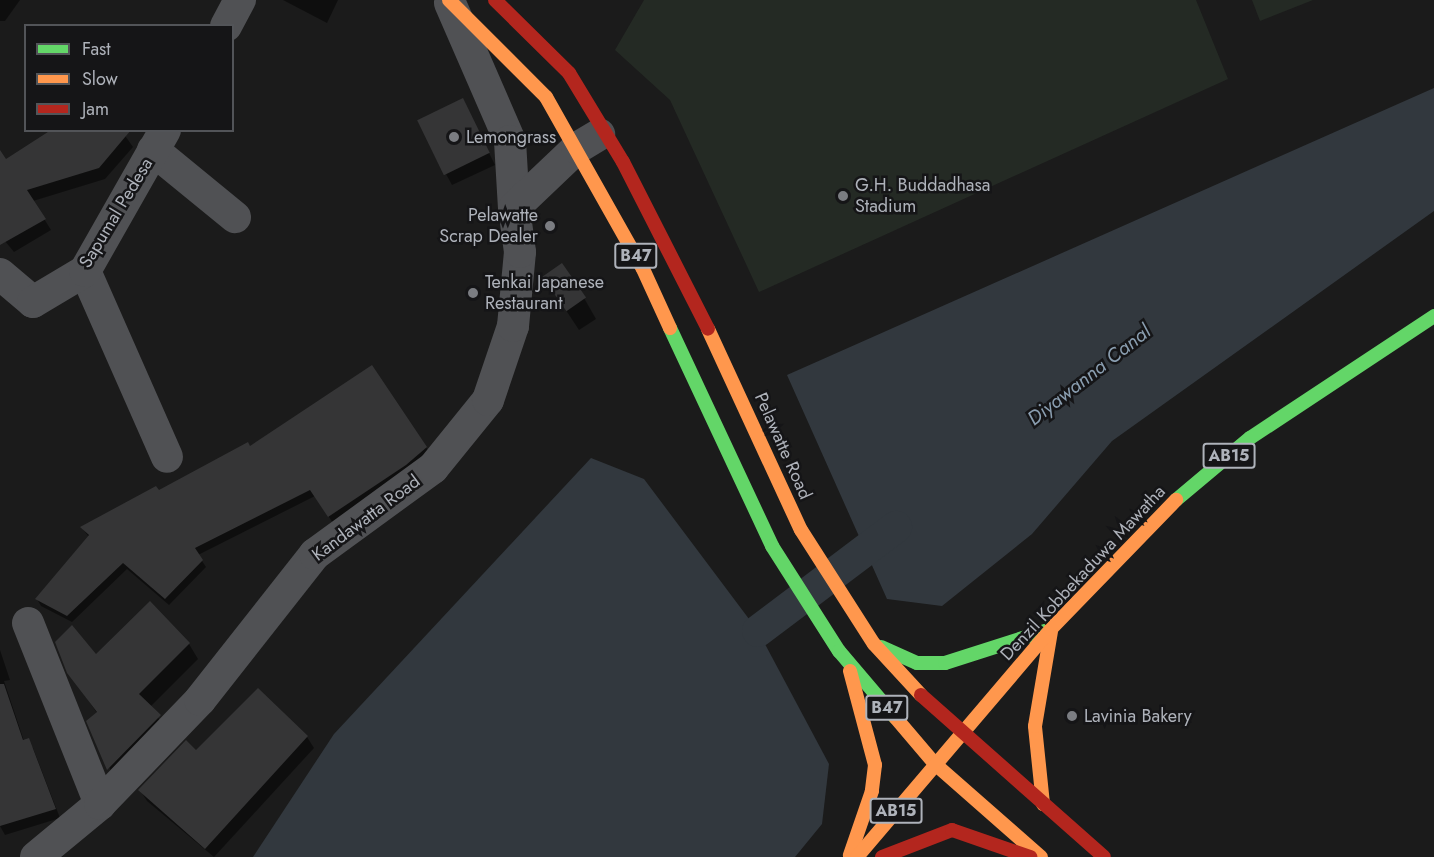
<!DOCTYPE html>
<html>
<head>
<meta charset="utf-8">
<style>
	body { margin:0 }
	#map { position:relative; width:1434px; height:857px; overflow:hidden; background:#1b1b1b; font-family:Jost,sans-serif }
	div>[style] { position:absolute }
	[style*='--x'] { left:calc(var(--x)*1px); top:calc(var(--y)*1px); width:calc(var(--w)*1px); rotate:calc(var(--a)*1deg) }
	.green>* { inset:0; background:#242a24 }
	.water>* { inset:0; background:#32383e }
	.shadow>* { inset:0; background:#0007 }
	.canal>* { height:32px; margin:-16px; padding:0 16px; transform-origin:16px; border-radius:16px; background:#32383e }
	.building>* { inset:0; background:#353536; transform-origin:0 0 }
	.street>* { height:32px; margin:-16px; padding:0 16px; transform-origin:16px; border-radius:16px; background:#505154 }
	.fast>* { height:14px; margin:-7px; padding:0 7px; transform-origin:7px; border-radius:7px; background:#63d668 }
	.slow>* { height:14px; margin:-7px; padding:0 7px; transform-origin:7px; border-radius:7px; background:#ff974d }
	.jam>* { height:14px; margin:-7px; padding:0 7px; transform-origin:7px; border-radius:7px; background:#b3261e }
	.dots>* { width:16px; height:16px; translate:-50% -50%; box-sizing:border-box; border:3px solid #151517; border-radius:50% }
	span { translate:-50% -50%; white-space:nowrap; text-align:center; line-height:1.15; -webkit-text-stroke:5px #151517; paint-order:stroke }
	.shield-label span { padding:2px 4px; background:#151517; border:2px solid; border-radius:4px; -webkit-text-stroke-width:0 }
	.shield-label { font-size:16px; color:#aeb2ba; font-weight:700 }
	.poi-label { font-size:18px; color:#aeb2ba }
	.left { translate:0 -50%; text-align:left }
	.right { translate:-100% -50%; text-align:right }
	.street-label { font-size:18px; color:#aeb2ba }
	.water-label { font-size:20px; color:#8a9eb0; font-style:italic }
	.legend { position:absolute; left:24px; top:24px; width:210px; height:108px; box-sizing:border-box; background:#151517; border:2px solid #525458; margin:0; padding:8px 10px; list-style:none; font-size:18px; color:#aeb2ba }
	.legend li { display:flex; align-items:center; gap:12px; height:30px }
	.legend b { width:30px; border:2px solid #525458 }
</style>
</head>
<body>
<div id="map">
	<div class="green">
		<div style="clip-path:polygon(644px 0,1196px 0,1228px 79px,759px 292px,670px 100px,615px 50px)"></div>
		<div style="clip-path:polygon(1252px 0,1313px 0,1260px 21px)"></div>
	</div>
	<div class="water">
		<div style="clip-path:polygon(1434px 88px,1434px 211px,1112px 441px,1032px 534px,942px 606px,887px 599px,787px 375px)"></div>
		<div style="clip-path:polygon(591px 458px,644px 479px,758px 631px,829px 764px,822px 824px,795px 857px,253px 857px,334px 734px)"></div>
	</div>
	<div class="shadow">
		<div style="clip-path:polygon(0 0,20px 0,5px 21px,0 21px)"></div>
		<div style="clip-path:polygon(283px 0,338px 0,327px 23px)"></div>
		<div style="clip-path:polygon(468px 111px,495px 165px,452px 185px,446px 174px)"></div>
		<div style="clip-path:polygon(121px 130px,133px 147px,105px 179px,33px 201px,51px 230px,14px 252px,0 235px,0 153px,6px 161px)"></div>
		<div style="clip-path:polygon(544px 277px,584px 298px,596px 319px,579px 330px)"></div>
		<div style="clip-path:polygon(426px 447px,430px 454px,333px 523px,315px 496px,198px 555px,206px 567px,169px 605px,127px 569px,72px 622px,41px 606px,37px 599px,89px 537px,82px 528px,250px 448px)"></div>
		<div style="clip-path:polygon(150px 603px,189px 644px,198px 659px,150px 707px,168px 731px,117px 784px,88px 721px,97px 713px,69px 672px,96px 656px)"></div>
		<div style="clip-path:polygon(0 650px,10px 680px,4px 681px,24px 741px,33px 748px,60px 818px,5px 835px,0 826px)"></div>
		<div style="clip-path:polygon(307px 737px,314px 748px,214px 857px,147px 801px,140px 790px,196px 752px)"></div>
	</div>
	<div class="canal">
		<div style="--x:758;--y:631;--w:173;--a:-37"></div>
	</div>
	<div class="building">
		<div style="left:463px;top:98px;width:61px;height:51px;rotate:64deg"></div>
		<div style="clip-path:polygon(51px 130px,131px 130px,99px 168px,27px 190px,46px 219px,0 245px,0 150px,6px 159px)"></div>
		<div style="left:562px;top:263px;width:42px;height:24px;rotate:55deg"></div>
		<div style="clip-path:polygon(372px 365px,427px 447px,406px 465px,328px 517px,310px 490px,195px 548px,203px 560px,165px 599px,123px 563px,67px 616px,35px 599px,89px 535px,80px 527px,156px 486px,159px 490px,248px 442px,250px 446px)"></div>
		<div style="clip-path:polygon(150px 601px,190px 643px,139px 694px,161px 715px,107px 770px,86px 721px,97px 712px,67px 673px,55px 642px,72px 625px,96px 654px)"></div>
		<div style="clip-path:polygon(0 684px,4px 684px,23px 740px,29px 738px,56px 809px,0 826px)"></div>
		<div style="clip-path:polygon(258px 688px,308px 736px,205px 849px,138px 790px,186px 740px,196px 750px)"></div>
	</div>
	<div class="street">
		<div style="--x:450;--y:3;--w:150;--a:66.5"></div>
		<div style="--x:510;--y:141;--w:67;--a:86.6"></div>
		<div style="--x:226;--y:26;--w:30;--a:-62"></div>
		<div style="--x:153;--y:150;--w:106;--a:39.3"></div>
		<div style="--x:85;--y:271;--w:203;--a:66.2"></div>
		<div style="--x:0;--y:274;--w:43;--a:40.3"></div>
		<div style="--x:33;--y:302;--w:61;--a:-30.8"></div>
		<div style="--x:85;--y:271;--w:162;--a:-60.4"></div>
		<div style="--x:28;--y:623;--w:195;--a:68.3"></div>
		<div style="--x:36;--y:857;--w:83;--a:-39.6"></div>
		<div style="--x:100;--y:804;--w:144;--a:-46.1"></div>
		<div style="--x:200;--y:700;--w:186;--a:-51.8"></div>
		<div style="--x:315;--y:554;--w:146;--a:-36.1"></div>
		<div style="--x:433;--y:468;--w:87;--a:-51"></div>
		<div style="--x:488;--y:400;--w:78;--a:-71.3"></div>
		<div style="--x:513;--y:326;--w:74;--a:-84.6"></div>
		<div style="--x:520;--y:252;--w:44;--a:-97.8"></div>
		<div style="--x:514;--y:208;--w:87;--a:-43.6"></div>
		<div style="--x:577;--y:148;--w:26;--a:-31"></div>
	</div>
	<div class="fast">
		<div style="--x:670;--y:328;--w:241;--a:64.9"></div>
		<div style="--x:772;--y:546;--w:125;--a:57.5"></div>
		<div style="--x:839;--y:651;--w:87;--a:49.7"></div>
		<div style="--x:1176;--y:500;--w:97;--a:-40"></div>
		<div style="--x:1250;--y:438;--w:221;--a:-33.5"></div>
		<div style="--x:881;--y:647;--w:39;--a:24"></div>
		<div style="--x:917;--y:663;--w:28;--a:0"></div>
		<div style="--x:945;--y:663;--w:111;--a:-17.8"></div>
	</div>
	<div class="slow">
		<div style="--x:449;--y:0;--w:137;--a:45"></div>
		<div style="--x:546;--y:97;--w:197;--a:60.6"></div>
		<div style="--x:643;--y:269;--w:65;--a:65.4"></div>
		<div style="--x:708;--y:329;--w:221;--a:65.2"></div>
		<div style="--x:801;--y:530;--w:135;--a:57.4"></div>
		<div style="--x:874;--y:644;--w:69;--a:47.3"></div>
		<div style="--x:850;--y:671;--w:97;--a:75.1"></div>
		<div style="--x:875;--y:765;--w:26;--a:97"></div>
		<div style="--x:872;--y:791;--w:68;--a:109"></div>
		<div style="--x:895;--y:717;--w:62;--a:49.6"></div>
		<div style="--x:935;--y:764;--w:141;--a:41.3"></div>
		<div style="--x:1043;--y:804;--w:78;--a:-95.9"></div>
		<div style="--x:1035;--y:726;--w:96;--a:-80.4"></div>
		<div style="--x:857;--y:857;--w:299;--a:-49.6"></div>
		<div style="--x:1051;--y:629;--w:180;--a:-45.9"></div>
	</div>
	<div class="jam">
		<div style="--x:495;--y:0;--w:104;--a:44.6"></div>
		<div style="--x:569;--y:73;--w:104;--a:58.8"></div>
		<div style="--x:623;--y:162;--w:187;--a:63"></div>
		<div style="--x:921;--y:695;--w:244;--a:41.5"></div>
		<div style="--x:882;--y:857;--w:75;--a:-21.1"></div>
		<div style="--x:952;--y:830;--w:83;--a:19.1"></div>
	</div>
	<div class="dots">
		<div style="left:454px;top:137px;background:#7b7d82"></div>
		<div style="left:843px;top:196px;background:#7b7d82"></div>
		<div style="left:550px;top:226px;background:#7b7d82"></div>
		<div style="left:473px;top:293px;background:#7b7d82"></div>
		<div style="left:1072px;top:716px;background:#7b7d82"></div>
	</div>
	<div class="shield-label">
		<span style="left:636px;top:256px">B47</span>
		<span style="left:1229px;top:456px">AB15</span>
		<span style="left:887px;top:708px">B47</span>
		<span style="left:896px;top:811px">AB15</span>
	</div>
	<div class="poi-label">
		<span class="left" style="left:466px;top:137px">Lemongrass</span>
		<span class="left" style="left:855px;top:196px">G.H. Buddadhasa<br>Stadium</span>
		<span class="right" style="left:538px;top:226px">Pelawatte<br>Scrap Dealer</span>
		<span class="left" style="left:485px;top:293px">Tenkai Japanese<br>Restaurant</span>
		<span class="left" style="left:1084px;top:716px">Lavinia Bakery</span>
	</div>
	<div class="street-label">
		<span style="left:116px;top:213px;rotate:-59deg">Sapumal Pedesa</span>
		<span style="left:783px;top:446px;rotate:66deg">Pelawatte Road</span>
		<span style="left:366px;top:518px;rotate:-37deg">Kandawatta Road</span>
		<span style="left:1083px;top:573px;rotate:-47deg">Denzil Kobbekaduwa Mawatha</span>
	</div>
	<div class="water-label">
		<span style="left:1089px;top:375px;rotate:-38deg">Diyawanna Canal</span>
	</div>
	<ul class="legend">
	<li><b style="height:8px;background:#63d668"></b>Fast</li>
	<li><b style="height:8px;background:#ff974d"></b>Slow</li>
	<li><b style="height:8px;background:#b3261e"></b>Jam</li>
	</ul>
</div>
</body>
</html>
